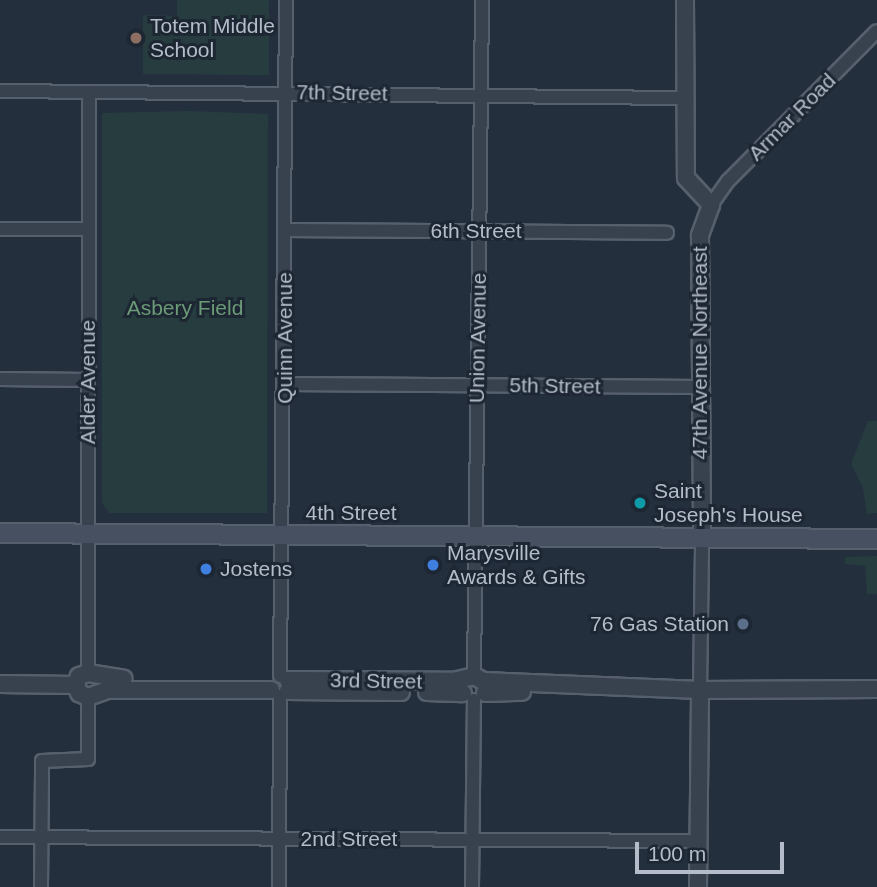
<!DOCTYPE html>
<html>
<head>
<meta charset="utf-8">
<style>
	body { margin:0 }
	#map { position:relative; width:877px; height:887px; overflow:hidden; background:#242f3e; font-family:Arial,sans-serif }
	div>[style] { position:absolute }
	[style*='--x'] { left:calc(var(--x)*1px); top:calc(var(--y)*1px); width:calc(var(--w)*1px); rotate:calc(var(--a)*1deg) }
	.green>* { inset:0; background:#263c3f }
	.roads { filter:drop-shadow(2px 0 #565f6c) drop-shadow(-2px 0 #565f6c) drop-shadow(0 2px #565f6c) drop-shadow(0 -2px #565f6c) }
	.minor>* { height:12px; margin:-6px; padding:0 6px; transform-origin:6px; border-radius:6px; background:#38414e }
	.tertiary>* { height:16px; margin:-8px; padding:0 8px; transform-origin:8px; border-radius:8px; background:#38414e }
	.secondary>* { height:18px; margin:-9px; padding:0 9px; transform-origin:9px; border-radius:9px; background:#465061 }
	.dots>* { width:19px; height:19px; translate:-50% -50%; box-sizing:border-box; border:4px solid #1d2633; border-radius:50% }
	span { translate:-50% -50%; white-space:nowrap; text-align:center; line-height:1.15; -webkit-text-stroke:6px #1d2633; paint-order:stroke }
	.poi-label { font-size:21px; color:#b4bcc9 }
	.left { translate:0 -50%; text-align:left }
	.right { translate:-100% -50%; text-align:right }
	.street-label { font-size:21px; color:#b4bcc9 }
	.park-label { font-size:21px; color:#6b9a76 }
	.scale { position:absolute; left:635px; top:842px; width:149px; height:32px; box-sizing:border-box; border:4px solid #b4bcc9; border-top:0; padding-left:9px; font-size:21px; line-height:24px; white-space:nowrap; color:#b4bcc9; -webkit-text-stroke:5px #1d2633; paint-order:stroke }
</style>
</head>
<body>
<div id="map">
	<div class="green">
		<div style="clip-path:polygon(177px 0,269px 0,269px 75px,143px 74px,143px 15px,177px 16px)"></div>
		<div style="clip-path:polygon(188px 111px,268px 114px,267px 513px,109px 513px,102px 503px,102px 113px)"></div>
		<div style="clip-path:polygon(868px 421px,877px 421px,877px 513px,867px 514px,863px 488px,851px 464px)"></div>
		<div style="clip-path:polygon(877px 556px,877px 594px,867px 594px,865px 566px,845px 564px,845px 557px)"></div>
	</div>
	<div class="roads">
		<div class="minor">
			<div style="--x:0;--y:91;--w:684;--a:0.59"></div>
			<div style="--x:711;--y:205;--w:29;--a:-55"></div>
			<div style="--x:728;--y:181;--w:211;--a:-45.2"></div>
			<div style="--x:0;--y:229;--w:89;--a:0"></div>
			<div style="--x:285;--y:230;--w:382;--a:0.4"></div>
			<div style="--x:0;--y:379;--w:88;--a:0.7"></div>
			<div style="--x:285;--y:384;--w:414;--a:0.4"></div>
			<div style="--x:88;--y:673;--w:581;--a:-89.9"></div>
			<div style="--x:280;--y:676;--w:676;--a:-89.49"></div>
			<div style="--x:474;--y:676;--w:676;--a:-89.32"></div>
			<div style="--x:700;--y:690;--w:152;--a:-89.2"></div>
			<div style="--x:0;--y:837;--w:698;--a:0.33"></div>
			<div style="--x:41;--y:887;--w:126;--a:-89.5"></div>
			<div style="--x:42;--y:761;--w:46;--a:-2.5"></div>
			<div style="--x:88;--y:759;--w:62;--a:-90"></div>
			<div style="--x:279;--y:887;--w:191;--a:-89.7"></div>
			<div style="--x:472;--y:887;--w:187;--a:-89.4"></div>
		</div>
		<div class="tertiary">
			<div style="--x:685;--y:0;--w:178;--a:89.7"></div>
			<div style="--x:686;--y:178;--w:37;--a:47"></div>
			<div style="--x:711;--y:205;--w:33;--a:110"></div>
			<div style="--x:700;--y:236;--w:302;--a:89.6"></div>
			<div style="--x:288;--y:680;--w:165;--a:0.3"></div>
			<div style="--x:453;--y:681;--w:22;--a:-13"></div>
			<div style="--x:474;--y:676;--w:10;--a:29"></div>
			<div style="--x:483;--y:681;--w:217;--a:2.4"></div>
			<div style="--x:700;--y:690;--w:177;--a:-0.3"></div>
			<div style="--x:0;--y:684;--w:76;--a:0.8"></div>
			<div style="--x:76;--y:685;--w:9;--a:69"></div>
			<div style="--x:79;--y:693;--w:10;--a:24"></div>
			<div style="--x:88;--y:697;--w:20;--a:-20"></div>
			<div style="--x:107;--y:690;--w:164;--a:0"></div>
			<div style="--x:76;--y:685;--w:9;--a:-72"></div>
			<div style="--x:79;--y:676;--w:9;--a:-18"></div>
			<div style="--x:88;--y:673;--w:36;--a:9"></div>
			<div style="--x:288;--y:691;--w:113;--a:0.5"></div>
			<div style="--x:427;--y:692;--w:36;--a:2"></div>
			<div style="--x:485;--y:693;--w:37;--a:-2"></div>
			<div style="--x:698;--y:887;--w:197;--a:-89.4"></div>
		</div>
		<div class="secondary">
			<div style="--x:0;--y:533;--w:877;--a:0.39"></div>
		</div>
	</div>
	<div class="dots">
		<div style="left:136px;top:38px;background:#8d6e63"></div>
		<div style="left:640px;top:503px;background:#0f9aa8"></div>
		<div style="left:433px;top:565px;background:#3f7fe0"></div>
		<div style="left:206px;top:569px;background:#3f7fe0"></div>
		<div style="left:743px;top:624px;background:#5c6f8a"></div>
	</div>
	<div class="poi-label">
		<span class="left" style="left:150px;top:38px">Totem Middle<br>School</span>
		<span class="left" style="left:654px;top:503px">Saint<br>Joseph's House</span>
		<span class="left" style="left:447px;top:565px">Marysville<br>Awards &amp; Gifts</span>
		<span class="left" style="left:220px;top:569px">Jostens</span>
		<span class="right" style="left:729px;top:624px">76 Gas Station</span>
	</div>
	<div class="street-label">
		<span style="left:342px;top:93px;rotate:1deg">7th Street</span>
		<span style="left:792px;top:117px;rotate:-45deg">Armar Road</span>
		<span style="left:476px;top:231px">6th Street</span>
		<span style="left:285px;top:338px;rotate:-90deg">Quinn Avenue</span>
		<span style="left:478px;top:338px;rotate:-89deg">Union Avenue</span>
		<span style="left:700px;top:353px;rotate:-90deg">47th Avenue Northeast</span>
		<span style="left:88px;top:382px;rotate:-90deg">Alder Avenue</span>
		<span style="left:555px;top:386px;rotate:1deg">5th Street</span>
		<span style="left:351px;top:513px">4th Street</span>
		<span style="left:376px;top:681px;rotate:1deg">3rd Street</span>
		<span style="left:349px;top:839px">2nd Street</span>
	</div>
	<div class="park-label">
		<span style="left:185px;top:308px">Asbery Field</span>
	</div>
	<div class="scale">100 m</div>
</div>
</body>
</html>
